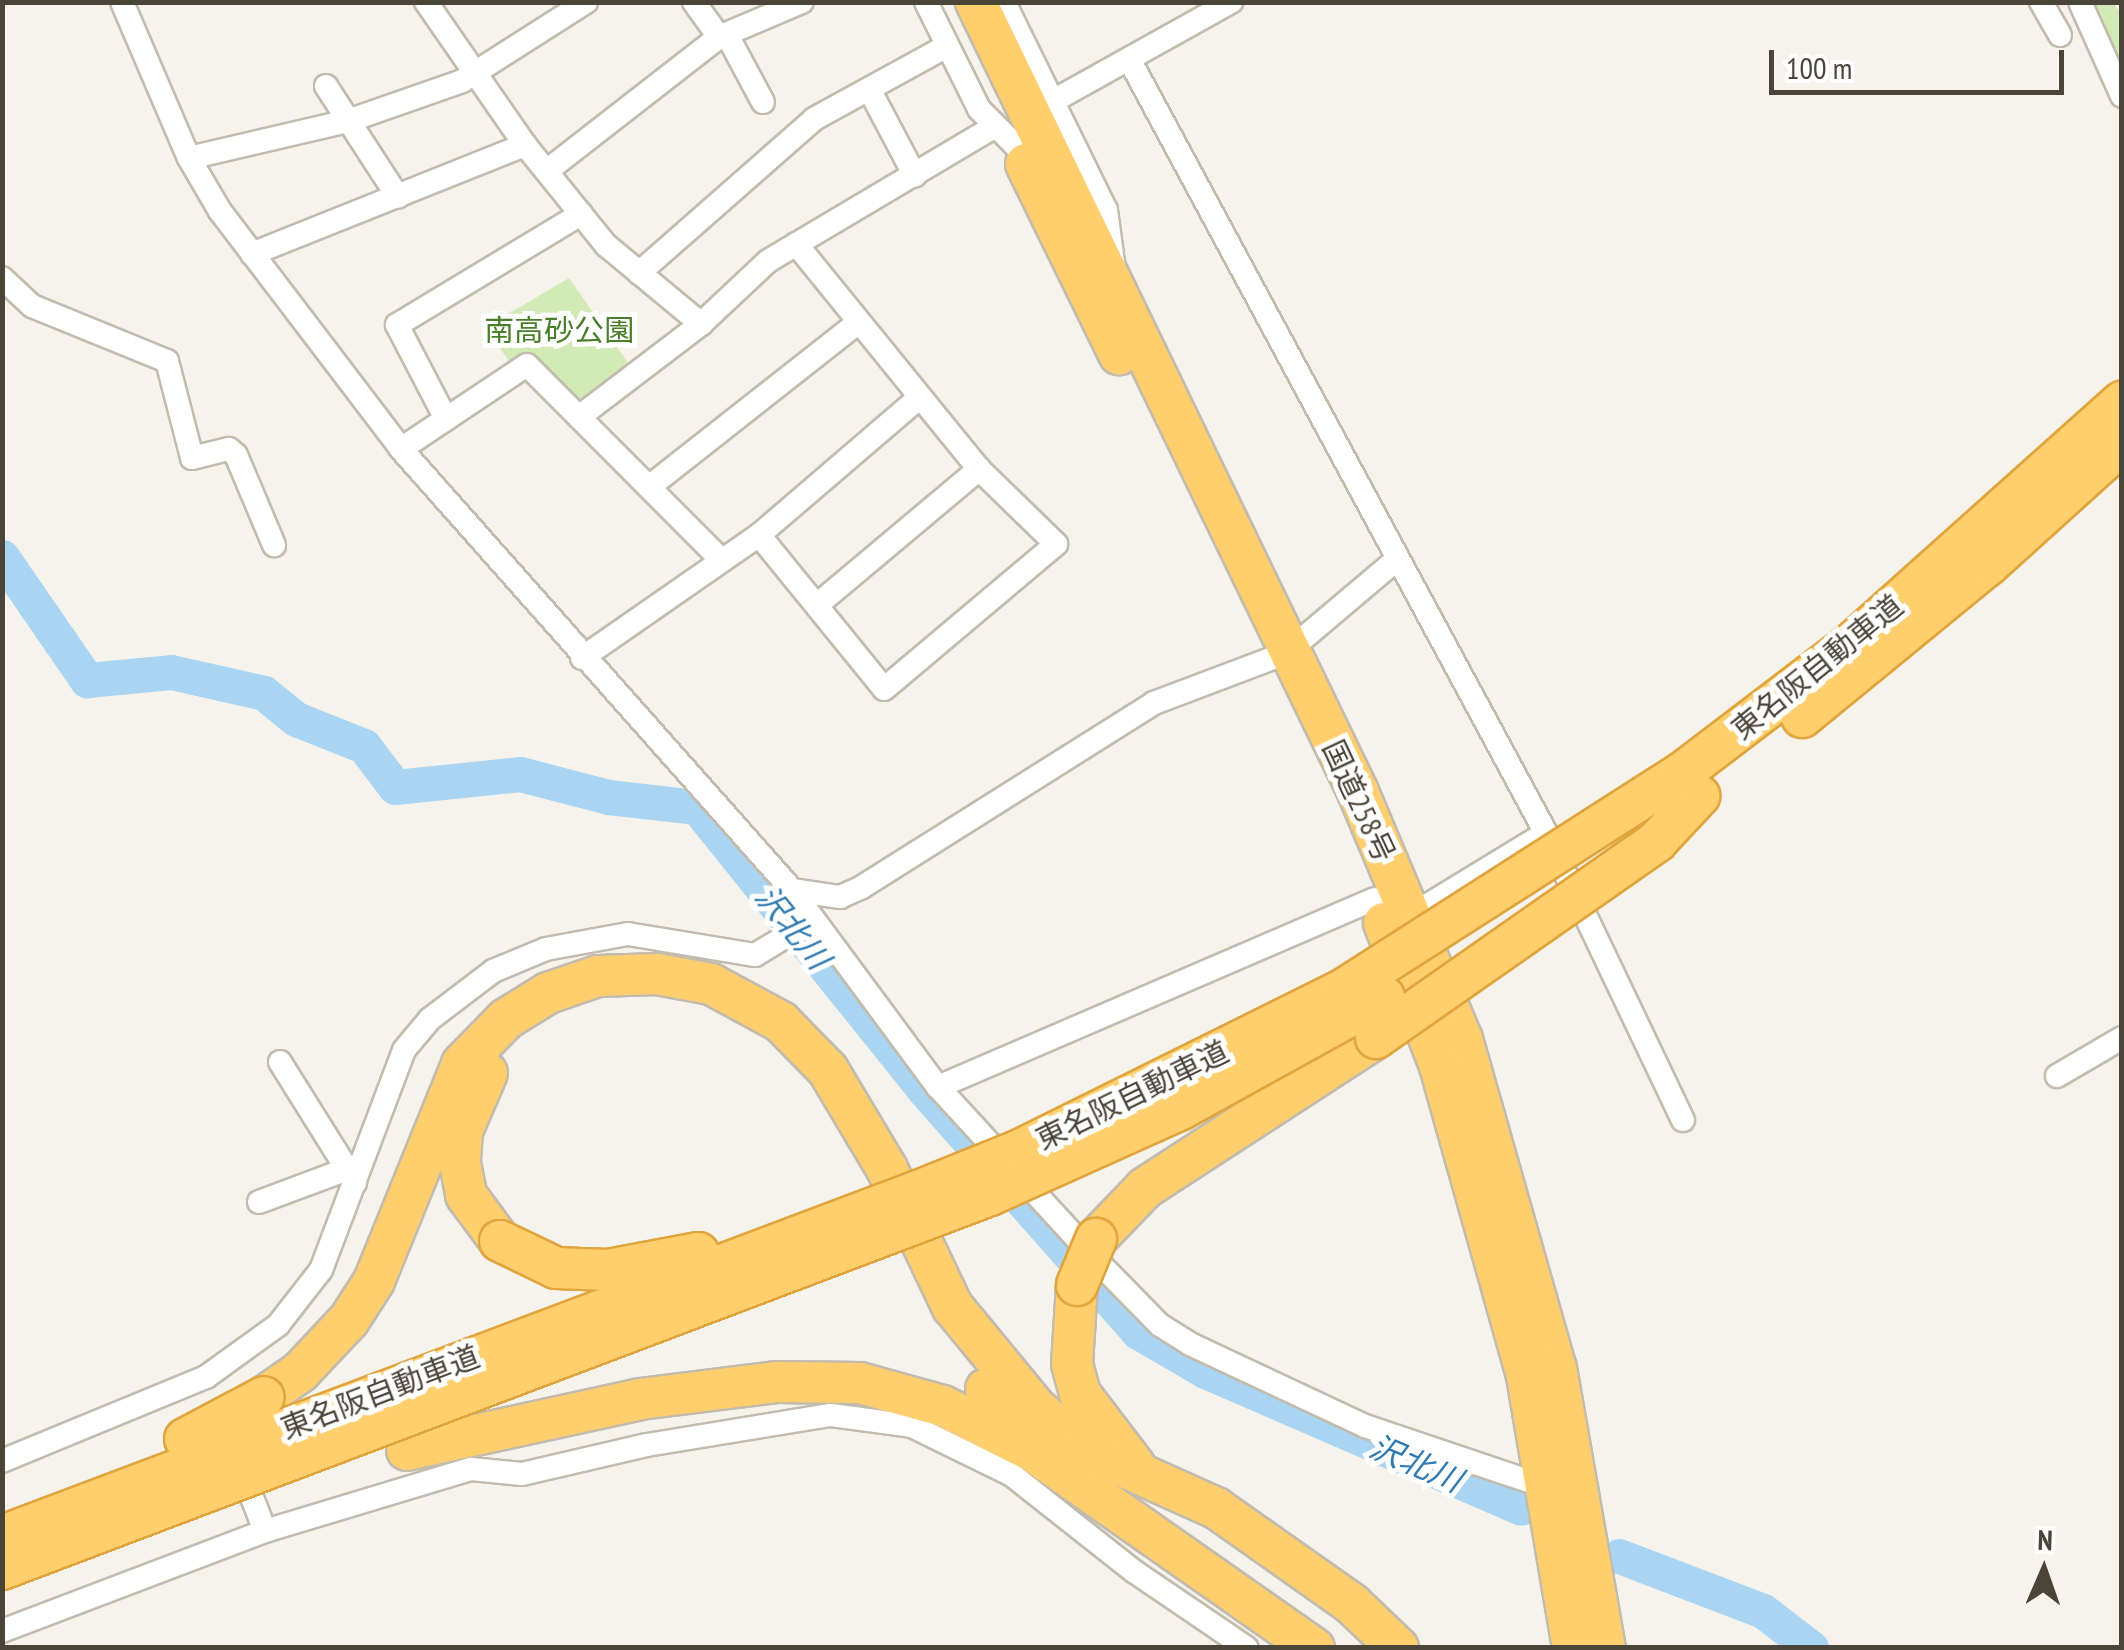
<!DOCTYPE html>
<html>
<head>
<meta charset="utf-8">
<style>
	body { margin:0 }
	#map { position:relative; width:2124px; height:1650px; overflow:hidden; background:#f6f3ec; font-family:"PT Sans Narrow","Noto Sans JP",sans-serif }
	div>[style] { position:absolute }
	[style*='--x'] { left:calc(var(--x)*1px); top:calc(var(--y)*1px); width:calc(var(--w)*1px); rotate:calc(var(--a)*1deg) }
	.green>* { inset:0; background:#d2eab5 }
	.river>* { height:35px; margin:-17.5px; padding:0 17.5px; transform-origin:17.5px; border-radius:17.5px; background:#a9d4f2 }
	.roads { filter:drop-shadow(2px 0 #c2bbae) drop-shadow(-2px 0 #c2bbae) drop-shadow(0 2px #c2bbae) drop-shadow(0 -2px #c2bbae) }
	.street>* { height:22px; margin:-11px; padding:0 11px; transform-origin:11px; border-radius:11px; background:#fff }
	.highway>* { height:40px; margin:-20px; padding:0 20px; transform-origin:20px; border-radius:20px; background:#ffcf6e }
	.bridges { filter:drop-shadow(2px 0 #e0a43c) drop-shadow(-2px 0 #e0a43c) drop-shadow(0 2px #e0a43c) drop-shadow(0 -2px #e0a43c) }
	.highway-bridge>* { height:40px; margin:-20px; padding:0 20px; transform-origin:20px; border-radius:20px; background:#ffcf6e }
	span { translate:-50% -50%; white-space:nowrap; text-align:center; line-height:1.15; -webkit-text-stroke:10px #fff; paint-order:stroke }
	.park-label { font-size:30px; color:#4a7f2a }
	.street-label { font-size:30px; color:#4b4439 }
	.water-label { font-size:32px; color:#2e7ab2; font-style:italic }
	.frame { position:absolute; inset:0; border:5px solid #4b4439; pointer-events:none }
	.north { position:absolute; left:1994px; top:1520px; width:100px; height:100px; -webkit-text-stroke:8px #fff; paint-order:stroke; rotate:2deg; font-size:28px; font-weight:700; line-height:40px; text-align:center; color:#4b4439 }
	.north::after { content:''; display:block; margin:auto; width:35px; height:45px; background:#4b4439; clip-path:polygon(50% 0,100% 100%,50% 72%,0 100%) }
	.scale { position:absolute; left:1769px; top:50px; width:295px; height:45px; box-sizing:border-box; border:5px solid #4b4439; border-top:0; padding-left:12px; font-size:30px; line-height:35px; white-space:nowrap; color:#4b4439; -webkit-text-stroke:8px #fff; paint-order:stroke }
</style>
</head>
<body>
<div id="map">
	<div class="green">
		<div style="clip-path:polygon(2092px 3px,2113px 3px,2121px 13px,2121px 67px)"></div>
		<div style="clip-path:polygon(569px 278px,631px 367px,591px 398px,574px 399px,528px 352px,510px 363px,486px 327px)"></div>
	</div>
	<div class="river">
		<div style="--x:2;--y:557;--w:150;--a:55.4"></div>
		<div style="--x:87;--y:680;--w:84;--a:-5.4"></div>
		<div style="--x:171;--y:672;--w:95;--a:12.7"></div>
		<div style="--x:264;--y:693;--w:41;--a:39.1"></div>
		<div style="--x:296;--y:719;--w:73;--a:21.7"></div>
		<div style="--x:364;--y:746;--w:51;--a:52.9"></div>
		<div style="--x:395;--y:787;--w:126;--a:-5.9"></div>
		<div style="--x:520;--y:774;--w:91;--a:14.6"></div>
		<div style="--x:608;--y:797;--w:90;--a:6.4"></div>
		<div style="--x:697;--y:807;--w:364;--a:51.2"></div>
		<div style="--x:925;--y:1091;--w:322;--a:48.5"></div>
		<div style="--x:1138;--y:1332;--w:78;--a:30.2"></div>
		<div style="--x:1205;--y:1371;--w:344;--a:23.4"></div>
		<div style="--x:1619;--y:1556;--w:154;--a:20.9"></div>
		<div style="--x:1763;--y:1611;--w:61;--a:37.6"></div>
	</div>
	<div class="roads">
		<div class="street">
			<div style="--x:122;--y:2;--w:170;--a:66.8"></div>
			<div style="--x:189;--y:158;--w:61;--a:59.7"></div>
			<div style="--x:220;--y:211;--w:299;--a:52.7"></div>
			<div style="--x:401;--y:449;--w:589;--a:48.44"></div>
			<div style="--x:792;--y:890;--w:245;--a:53.5"></div>
			<div style="--x:938;--y:1087;--w:240;--a:47.5"></div>
			<div style="--x:1100;--y:1264;--w:86;--a:45.5"></div>
			<div style="--x:1160;--y:1325;--w:36;--a:32"></div>
			<div style="--x:1190;--y:1344;--w:193;--a:25.1"></div>
			<div style="--x:1365;--y:1426;--w:194;--a:18.6"></div>
			<div style="--x:426;--y:2;--w:174;--a:55.3"></div>
			<div style="--x:525;--y:145;--w:129;--a:51"></div>
			<div style="--x:606;--y:245;--w:124;--a:39.7"></div>
			<div style="--x:926;--y:2;--w:119;--a:63.6"></div>
			<div style="--x:979;--y:109;--w:55;--a:45"></div>
			<div style="--x:1004;--y:2;--w:232;--a:63.9"></div>
			<div style="--x:1106;--y:210;--w:60;--a:82.3"></div>
			<div style="--x:2041;--y:2;--w:38;--a:60"></div>
			<div style="--x:2080;--y:2;--w:103;--a:65.9"></div>
			<div style="--x:727;--y:35;--w:76;--a:61.8"></div>
			<div style="--x:719;--y:37;--w:90;--a:-22.9"></div>
			<div style="--x:1129;--y:59;--w:879;--a:61.69"></div>
			<div style="--x:1546;--y:833;--w:318;--a:64.5"></div>
			<div style="--x:326;--y:86;--w:132;--a:57"></div>
			<div style="--x:869;--y:89;--w:98;--a:62.1"></div>
			<div style="--x:1053;--y:101;--w:204;--a:-29.1"></div>
			<div style="--x:189;--y:158;--w:163;--a:-13.1"></div>
			<div style="--x:348;--y:121;--w:121;--a:-19.3"></div>
			<div style="--x:462;--y:81;--w:147;--a:-32.5"></div>
			<div style="--x:548;--y:170;--w:217;--a:-37.9"></div>
			<div style="--x:719;--y:37;--w:43;--a:-125.5"></div>
			<div style="--x:252;--y:254;--w:294;--a:-21.8"></div>
			<div style="--x:639;--y:273;--w:233;--a:-41.3"></div>
			<div style="--x:814;--y:119;--w:152;--a:-28.8"></div>
			<div style="--x:2;--y:278;--w:41;--a:43"></div>
			<div style="--x:32;--y:306;--w:146;--a:22.2"></div>
			<div style="--x:167;--y:361;--w:100;--a:75.5"></div>
			<div style="--x:192;--y:458;--w:38;--a:-14"></div>
			<div style="--x:229;--y:449;--w:9;--a:41"></div>
			<div style="--x:236;--y:455;--w:98;--a:67.1"></div>
			<div style="--x:579;--y:417;--w:153;--a:-37.3"></div>
			<div style="--x:701;--y:324;--w:92;--a:-43.2"></div>
			<div style="--x:768;--y:261;--w:263;--a:-30.7"></div>
			<div style="--x:446;--y:419;--w:106;--a:-117.5"></div>
			<div style="--x:397;--y:325;--w:215;--a:-31.1"></div>
			<div style="--x:401;--y:449;--w:151;--a:-33.7"></div>
			<div style="--x:527;--y:365;--w:274;--a:45.1"></div>
			<div style="--x:649;--y:487;--w:263;--a:-38.2"></div>
			<div style="--x:759;--y:535;--w:198;--a:50.9"></div>
			<div style="--x:884;--y:689;--w:225;--a:-40.1"></div>
			<div style="--x:1056;--y:544;--w:107;--a:-135.8"></div>
			<div style="--x:979;--y:469;--w:290;--a:-129.1"></div>
			<div style="--x:817;--y:605;--w:212;--a:-40"></div>
			<div style="--x:582;--y:658;--w:216;--a:-34.8"></div>
			<div style="--x:759;--y:535;--w:211;--a:-40.6"></div>
			<div style="--x:792;--y:890;--w:49;--a:8.3"></div>
			<div style="--x:840;--y:897;--w:24;--a:-24"></div>
			<div style="--x:862;--y:887;--w:345;--a:-32.2"></div>
			<div style="--x:1154;--y:703;--w:141;--a:-20.7"></div>
			<div style="--x:1286;--y:653;--w:144;--a:-40.2"></div>
			<div style="--x:1410;--y:916;--w:159;--a:-31.4"></div>
			<div style="--x:280;--y:1062;--w:142;--a:58"></div>
			<div style="--x:2057;--y:1076;--w:75;--a:-30.3"></div>
			<div style="--x:938;--y:1087;--w:475;--a:-23.3"></div>
			<div style="--x:259;--y:1202;--w:89;--a:-20.5"></div>
			<div style="--x:2;--y:1461;--w:221;--a:-22.4"></div>
			<div style="--x:206;--y:1377;--w:89;--a:-35.8"></div>
			<div style="--x:278;--y:1325;--w:70;--a:-52"></div>
			<div style="--x:321;--y:1270;--w:235;--a:-69.3"></div>
			<div style="--x:404;--y:1050;--w:40;--a:-50"></div>
			<div style="--x:430;--y:1019;--w:79;--a:-37.3"></div>
			<div style="--x:493;--y:971;--w:57;--a:-22.5"></div>
			<div style="--x:546;--y:949;--w:83;--a:-10.4"></div>
			<div style="--x:628;--y:934;--w:129;--a:9.4"></div>
			<div style="--x:755;--y:955;--w:68;--a:-31.1"></div>
			<div style="--x:241;--y:1469;--w:66;--a:68.8"></div>
			<div style="--x:2;--y:1631;--w:281;--a:-20.8"></div>
			<div style="--x:265;--y:1531;--w:215;--a:-16.8"></div>
			<div style="--x:471;--y:1469;--w:51;--a:5.6"></div>
			<div style="--x:522;--y:1474;--w:128;--a:-13.1"></div>
			<div style="--x:647;--y:1445;--w:186;--a:-9.3"></div>
			<div style="--x:831;--y:1415;--w:82;--a:7.7"></div>
			<div style="--x:912;--y:1426;--w:111;--a:26.1"></div>
			<div style="--x:1012;--y:1475;--w:157;--a:38.3"></div>
			<div style="--x:1135;--y:1572;--w:135;--a:34.2"></div>
		</div>
		<div class="highway">
			<div style="--x:976;--y:2;--w:878;--a:64.19"></div>
			<div style="--x:1358;--y:792;--w:268;--a:67.2"></div>
			<div style="--x:1462;--y:1039;--w:342;--a:74.1"></div>
			<div style="--x:1556;--y:1368;--w:284;--a:80.1"></div>
			<div style="--x:1026;--y:164;--w:212;--a:63.9"></div>
			<div style="--x:1384;--y:923;--w:154;--a:68.6"></div>
			<div style="--x:1440;--y:1066;--w:322;--a:74.3"></div>
			<div style="--x:1527;--y:1376;--w:276;--a:80.4"></div>
			<div style="--x:487;--y:1073;--w:63;--a:113.3"></div>
			<div style="--x:462;--y:1131;--w:32;--a:94"></div>
			<div style="--x:460;--y:1163;--w:33;--a:79"></div>
			<div style="--x:466;--y:1195;--w:57;--a:53.5"></div>
			<div style="--x:1096;--y:1239;--w:71;--a:-46.1"></div>
			<div style="--x:1145;--y:1188;--w:275;--a:-33"></div>
			<div style="--x:1077;--y:1285;--w:79;--a:93.6"></div>
			<div style="--x:1072;--y:1364;--w:31;--a:75"></div>
			<div style="--x:1080;--y:1394;--w:91;--a:52.6"></div>
			<div style="--x:986;--y:1389;--w:84;--a:51.8"></div>
			<div style="--x:1038;--y:1455;--w:337;--a:35"></div>
			<div style="--x:264;--y:1397;--w:44;--a:-34.8"></div>
			<div style="--x:300;--y:1372;--w:71;--a:-46.7"></div>
			<div style="--x:349;--y:1320;--w:46;--a:-57.3"></div>
			<div style="--x:374;--y:1281;--w:234;--a:-67.9"></div>
			<div style="--x:462;--y:1064;--w:63;--a:-45.6"></div>
			<div style="--x:506;--y:1019;--w:49;--a:-31.8"></div>
			<div style="--x:548;--y:993;--w:53;--a:-18.8"></div>
			<div style="--x:598;--y:976;--w:59;--a:-1.9"></div>
			<div style="--x:657;--y:974;--w:55;--a:10.5"></div>
			<div style="--x:711;--y:984;--w:80;--a:28.5"></div>
			<div style="--x:781;--y:1022;--w:67;--a:45.6"></div>
			<div style="--x:828;--y:1070;--w:115;--a:59.2"></div>
			<div style="--x:887;--y:1169;--w:152;--a:64.6"></div>
			<div style="--x:952;--y:1306;--w:132;--a:50.5"></div>
			<div style="--x:1036;--y:1408;--w:63;--a:40.5"></div>
			<div style="--x:1084;--y:1449;--w:145;--a:24.1"></div>
			<div style="--x:1216;--y:1508;--w:166;--a:35.2"></div>
			<div style="--x:1352;--y:1604;--w:64;--a:43.7"></div>
			<div style="--x:407;--y:1450;--w:239;--a:-12.3"></div>
			<div style="--x:640;--y:1399;--w:137;--a:-7.1"></div>
			<div style="--x:776;--y:1382;--w:84;--a:0.7"></div>
			<div style="--x:860;--y:1383;--w:86;--a:15.5"></div>
			<div style="--x:943;--y:1406;--w:97;--a:26.8"></div>
		</div>
	</div>
	<div class="bridges">
		<div class="highway-bridge">
			<div style="--x:1802;--y:717;--w:240;--a:-39.3"></div>
			<div style="--x:1988;--y:565;--w:181;--a:-42.1"></div>
			<div style="--x:1376;--y:1038;--w:343;--a:-35"></div>
			<div style="--x:1657;--y:841;--w:62;--a:-47"></div>
			<div style="--x:500;--y:1241;--w:62;--a:25.7"></div>
			<div style="--x:556;--y:1268;--w:52;--a:2.2"></div>
			<div style="--x:608;--y:1270;--w:92;--a:-10.7"></div>
			<div style="--x:1077;--y:1285;--w:50;--a:-67.6"></div>
			<div style="--x:185;--y:1439;--w:89;--a:-28"></div>
			<div style="--x:2;--y:1536;--w:979;--a:-20.64"></div>
			<div style="--x:918;--y:1191;--w:110;--a:-21.9"></div>
			<div style="--x:1020;--y:1150;--w:362;--a:-26.4"></div>
			<div style="--x:1344;--y:989;--w:401;--a:-32.6"></div>
			<div style="--x:1682;--y:773;--w:211;--a:-37.3"></div>
			<div style="--x:1850;--y:645;--w:365;--a:-41.8"></div>
			<div style="--x:2;--y:1569;--w:1056;--a:-20.73"></div>
			<div style="--x:990;--y:1195;--w:209;--a:-24.2"></div>
			<div style="--x:1181;--y:1109;--w:232;--a:-28.9"></div>
		</div>
	</div>
	<div class="park-label">
		<span style="left:559px;top:330px">南高砂公園</span>
	</div>
	<div class="street-label">
		<span style="left:1817px;top:667px;rotate:-39deg">東名阪自動車道</span>
		<span style="left:1359px;top:801px;rotate:65deg">国道258号</span>
		<span style="left:1132px;top:1095px;rotate:-26deg">東名阪自動車道</span>
		<span style="left:380px;top:1392px;rotate:-21deg">東名阪自動車道</span>
	</div>
	<div class="water-label">
		<span style="left:793px;top:927px;rotate:51deg">沢北川</span>
		<span style="left:1416px;top:1463px;rotate:23deg">沢北川</span>
	</div>
	<div class="frame"></div>
	<div class="north">N</div>
	<div class="scale">100 m</div>
</div>
</body>
</html>
